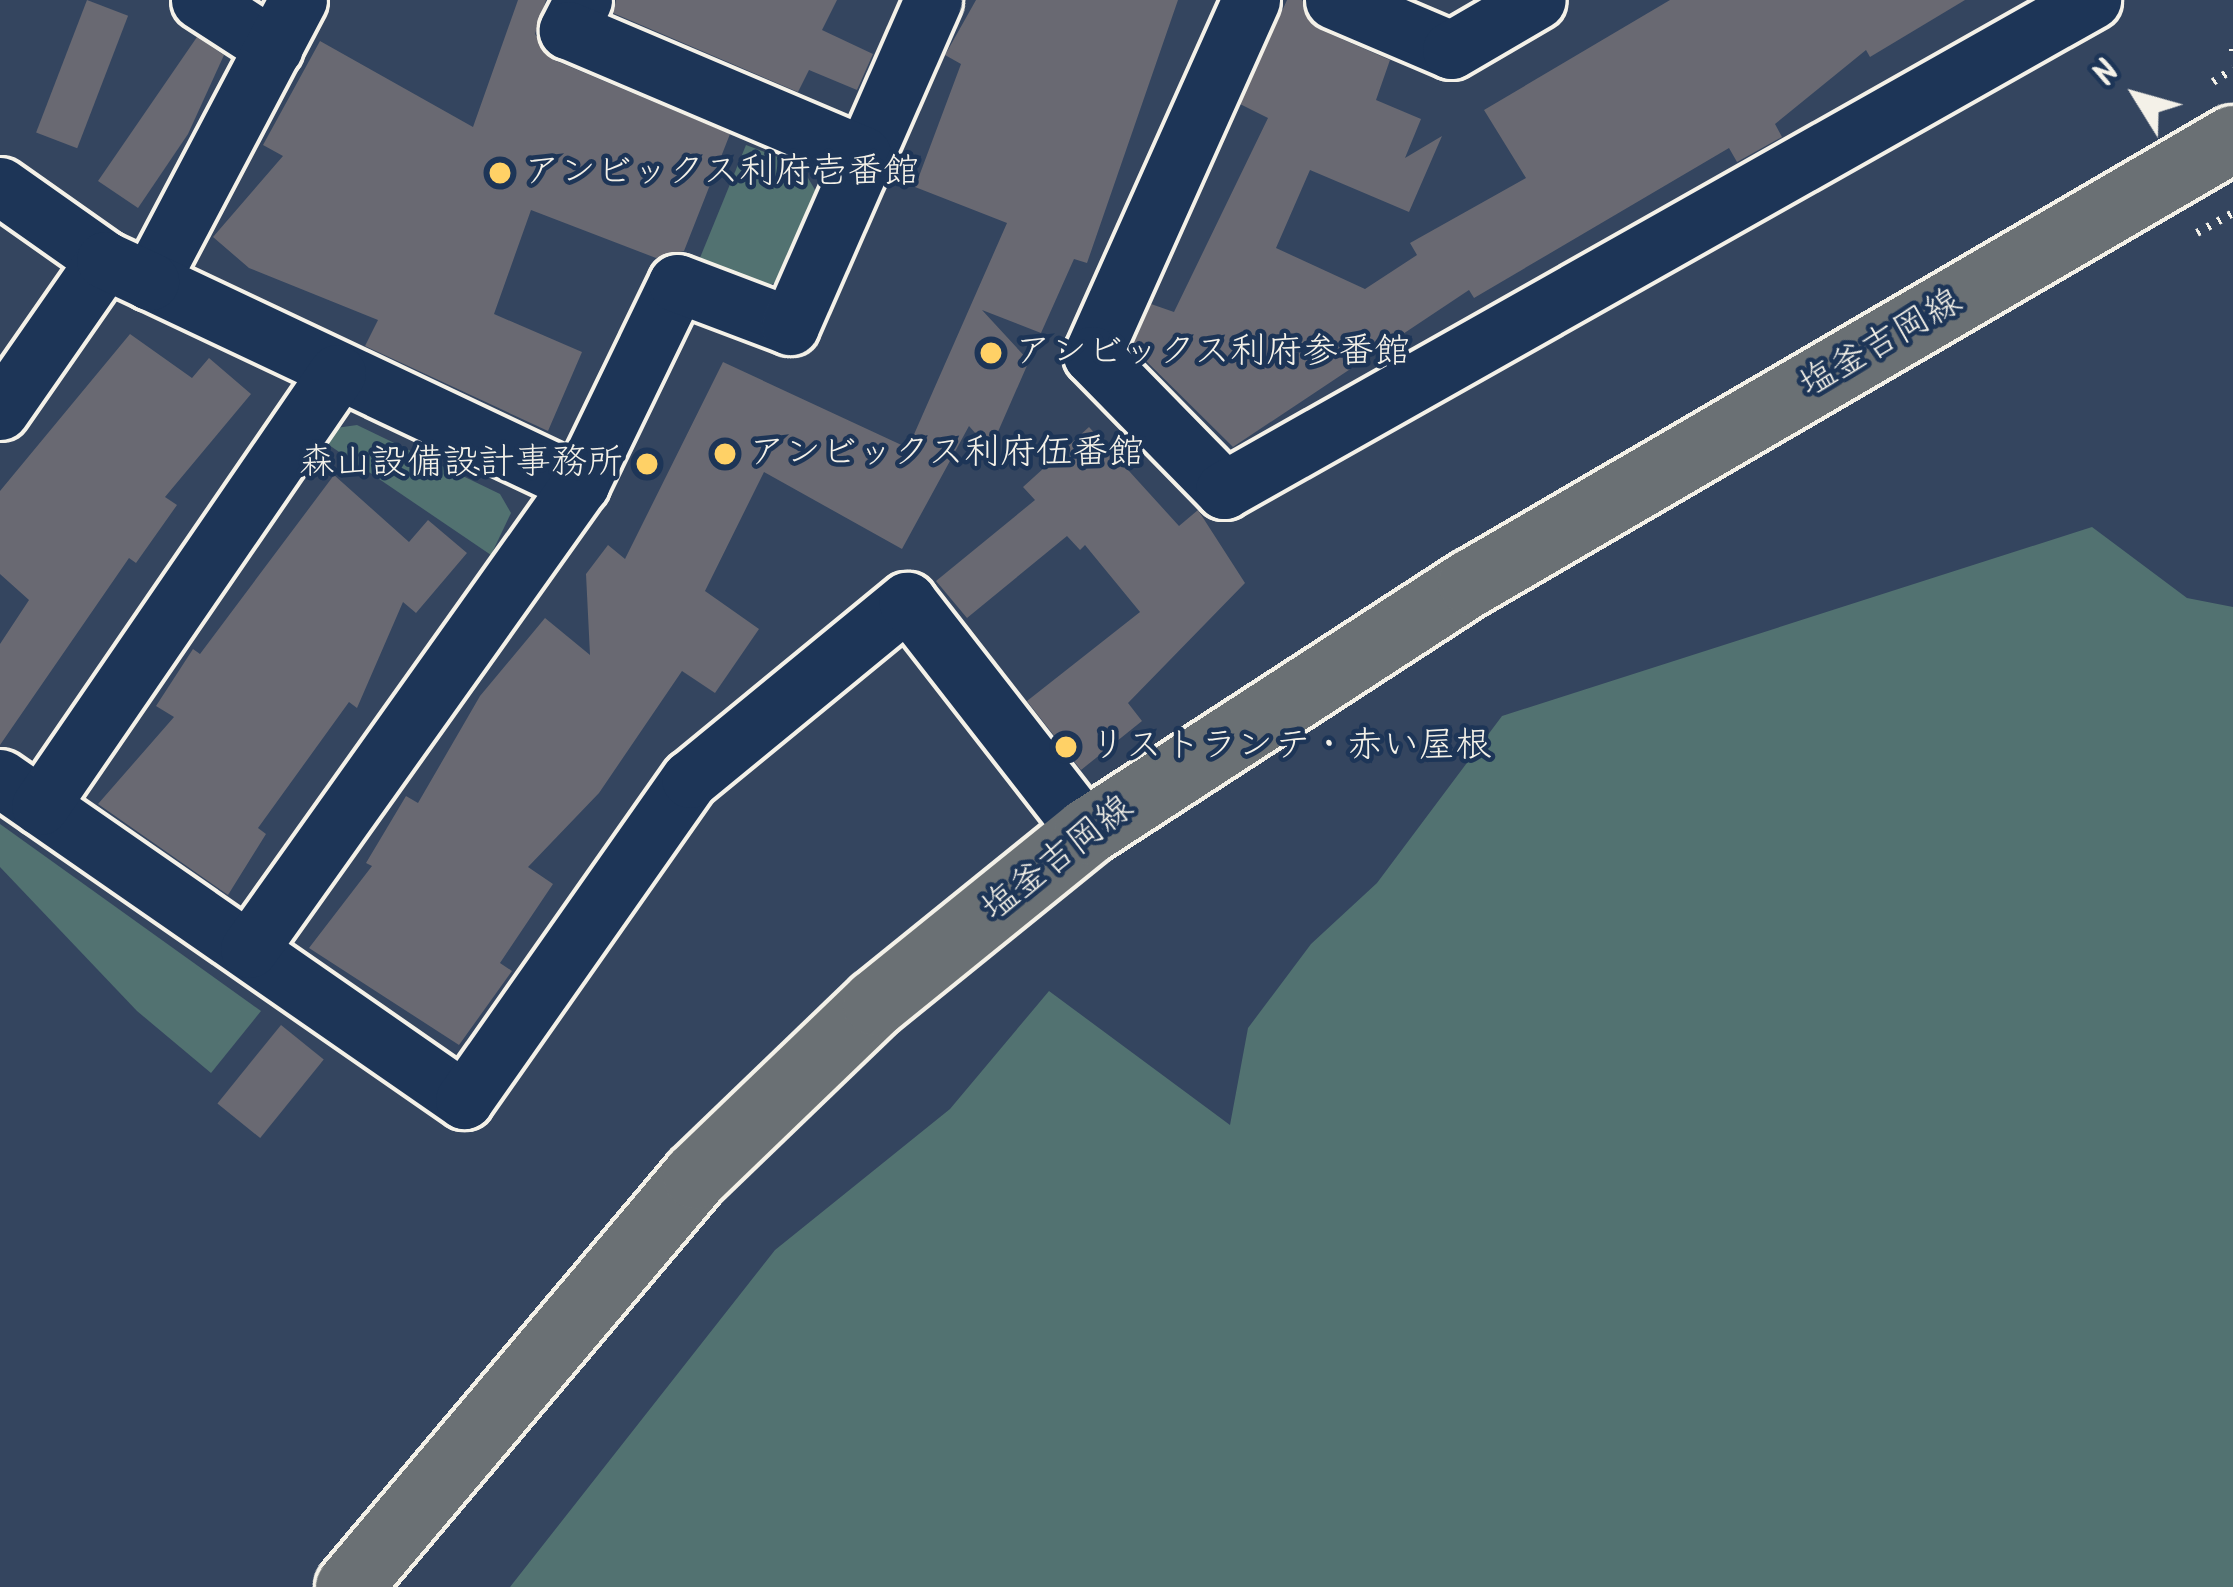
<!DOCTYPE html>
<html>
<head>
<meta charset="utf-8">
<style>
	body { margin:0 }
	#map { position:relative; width:2233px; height:1587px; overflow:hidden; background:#34455f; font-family:Kalam,"Klee One",sans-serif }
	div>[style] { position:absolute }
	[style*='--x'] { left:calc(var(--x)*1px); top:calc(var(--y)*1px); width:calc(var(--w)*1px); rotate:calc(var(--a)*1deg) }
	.green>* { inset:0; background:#527271 }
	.building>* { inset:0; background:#696972; transform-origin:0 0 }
	.path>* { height:8px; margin-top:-4px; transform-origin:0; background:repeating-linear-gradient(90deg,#f4f1e8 0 3px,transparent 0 12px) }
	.roads { filter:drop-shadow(3px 0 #f4f1e8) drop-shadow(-3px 0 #f4f1e8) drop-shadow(0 3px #f4f1e8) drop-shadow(0 -3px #f4f1e8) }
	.street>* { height:57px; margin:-28.5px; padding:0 28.5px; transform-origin:28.5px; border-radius:28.5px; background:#1d3557 }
	.primary>* { height:66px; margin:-33px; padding:0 33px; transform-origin:33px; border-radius:33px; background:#6a7074 }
	.dots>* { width:33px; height:33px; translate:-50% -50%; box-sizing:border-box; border:6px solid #1d3557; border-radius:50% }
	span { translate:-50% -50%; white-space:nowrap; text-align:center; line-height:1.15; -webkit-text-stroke:9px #1d3557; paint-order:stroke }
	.poi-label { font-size:36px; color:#f4f1e8 }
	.left { translate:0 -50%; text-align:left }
	.right { translate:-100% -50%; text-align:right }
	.street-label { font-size:36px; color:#f4f1e8 }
	.north { position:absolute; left:2077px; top:36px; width:120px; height:120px; -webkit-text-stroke:9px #1d3557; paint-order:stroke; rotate:307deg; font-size:33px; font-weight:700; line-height:48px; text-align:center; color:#f4f1e8 }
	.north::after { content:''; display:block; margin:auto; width:42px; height:54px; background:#f4f1e8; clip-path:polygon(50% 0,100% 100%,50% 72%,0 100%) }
</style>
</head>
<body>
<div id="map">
	<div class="green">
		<div style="clip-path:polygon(746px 145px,801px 166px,818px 195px,782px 280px,743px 296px,693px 275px)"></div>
		<div style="clip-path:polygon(357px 425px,500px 494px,511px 513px,491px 555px,326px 443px,336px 428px)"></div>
		<div style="clip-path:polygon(2092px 527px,2187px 598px,2233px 607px,2233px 1587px,510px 1587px,775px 1250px,950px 1109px,1049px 991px,1230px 1125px,1248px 1028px,1311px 944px,1377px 883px,1502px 716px)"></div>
		<div style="clip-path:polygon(0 824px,261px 1011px,211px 1073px,137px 1011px,0 867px)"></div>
	</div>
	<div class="building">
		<div style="left:87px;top:0;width:44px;height:142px;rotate:21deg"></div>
		<div style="clip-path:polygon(518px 0,546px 0,535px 34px,554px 60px,730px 134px,684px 251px,656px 258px,531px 210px,494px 314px,582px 352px,548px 431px,365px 346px,378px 320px,249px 268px,213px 237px,283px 156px,263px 145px,320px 41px,473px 127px)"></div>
		<div style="clip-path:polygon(616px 0,837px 0,822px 30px,873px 54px,857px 90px,809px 70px,798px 92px,613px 13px)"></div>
		<div style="clip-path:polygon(976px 0,1178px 0,1087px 263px,1074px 259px,1041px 333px,982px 310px,1029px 361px,990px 450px,969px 426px,902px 549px,764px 472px,705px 591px,759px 629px,715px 693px,682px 671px,599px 793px,528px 867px,553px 884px,500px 963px,512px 971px,459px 1045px,309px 948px,372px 866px,366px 863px,406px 796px,418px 803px,480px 696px,545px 618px,590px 655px,586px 574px,608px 545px,625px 559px,723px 362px,908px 448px,1007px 223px,915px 187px,961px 64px,945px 55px)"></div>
		<div style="clip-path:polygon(1287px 0,1302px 0,1321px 30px,1390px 60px,1376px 100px,1421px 119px,1405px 158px,1442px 136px,1409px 212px,1310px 170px,1276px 248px,1365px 289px,1417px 255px,1410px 243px,1526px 178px,1484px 110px,1670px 0,1965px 0,1870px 57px,1866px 50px,1775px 124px,1782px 137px,1737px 162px,1729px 148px,1474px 298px,1469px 290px,1233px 447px,1132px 347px,1151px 304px,1174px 312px,1268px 118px,1240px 104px)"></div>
		<div style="clip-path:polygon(197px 37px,224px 55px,188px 134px,138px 208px,98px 181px)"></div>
		<div style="clip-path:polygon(130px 334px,192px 378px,209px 358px,251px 394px,165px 497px,177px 505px,136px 563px,129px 558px,0 745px,0 644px,29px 600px,0 574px,0 491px)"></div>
		<div style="clip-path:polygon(1089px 427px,1179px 526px,1198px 510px,1245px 583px,1128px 703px,1142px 721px,1081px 770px,1027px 701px,1140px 612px,1085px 545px,1080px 550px,1067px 536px,967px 618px,936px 581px,1035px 500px,1023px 487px)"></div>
		<div style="clip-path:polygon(334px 475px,409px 542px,428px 520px,467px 553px,416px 613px,403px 602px,357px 708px,349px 702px,258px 828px,266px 834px,228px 895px,98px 804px,174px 717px,156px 706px,193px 649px,200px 654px)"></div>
		<div style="left:281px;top:1025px;width:55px;height:101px;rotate:39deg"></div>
	</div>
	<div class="path">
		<div style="--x:2233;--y:49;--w:2;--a:90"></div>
		<div style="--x:2213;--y:82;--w:24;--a:-33"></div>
		<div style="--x:2197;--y:233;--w:41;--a:-29.1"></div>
	</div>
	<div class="roads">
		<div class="street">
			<div style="--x:200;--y:0;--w:88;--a:33"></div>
			<div style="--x:298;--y:0;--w:318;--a:117.8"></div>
			<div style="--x:150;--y:281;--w:476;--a:25.3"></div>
			<div style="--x:580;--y:484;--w:223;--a:-64.2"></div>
			<div style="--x:677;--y:283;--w:121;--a:20.8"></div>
			<div style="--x:790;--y:326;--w:356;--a:-66.3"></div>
			<div style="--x:583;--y:0;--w:34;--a:117"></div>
			<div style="--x:568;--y:30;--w:320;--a:23"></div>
			<div style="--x:1251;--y:0;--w:389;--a:114.1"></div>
			<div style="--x:1092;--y:355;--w:189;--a:45.6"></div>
			<div style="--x:1224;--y:490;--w:997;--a:-29.45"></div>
			<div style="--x:1334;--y:0;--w:127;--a:23.1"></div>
			<div style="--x:1451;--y:50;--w:99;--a:-30.2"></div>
			<div style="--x:0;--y:186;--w:128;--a:35.2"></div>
			<div style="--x:0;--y:411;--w:184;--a:-55.2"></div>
			<div style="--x:105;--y:260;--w:50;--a:25"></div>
			<div style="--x:0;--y:778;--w:565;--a:34.76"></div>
			<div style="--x:464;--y:1100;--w:393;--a:-54.9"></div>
			<div style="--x:690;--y:779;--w:281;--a:-39.4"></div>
			<div style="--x:907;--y:601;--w:293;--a:52.1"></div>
			<div style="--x:40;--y:806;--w:525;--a:-55.55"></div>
			<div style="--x:249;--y:949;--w:571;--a:-54.56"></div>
		</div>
		<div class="primary">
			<div style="--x:349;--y:1587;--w:538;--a:-49.83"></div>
			<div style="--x:696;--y:1176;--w:250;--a:-43.9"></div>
			<div style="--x:876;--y:1003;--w:272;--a:-39"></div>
			<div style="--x:1087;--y:832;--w:458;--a:-33"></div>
			<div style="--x:1471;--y:583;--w:882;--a:-30.23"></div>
		</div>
	</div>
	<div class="dots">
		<div style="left:500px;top:173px;background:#ffd166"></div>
		<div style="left:991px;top:353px;background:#ffd166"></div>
		<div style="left:725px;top:454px;background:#ffd166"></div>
		<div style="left:647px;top:464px;background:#ffd166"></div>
		<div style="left:1066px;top:747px;background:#ffd166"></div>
	</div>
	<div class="poi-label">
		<span class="left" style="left:524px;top:173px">アンビックス利府壱番館</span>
		<span class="left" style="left:1015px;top:353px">アンビックス利府参番館</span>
		<span class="left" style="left:749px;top:454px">アンビックス利府伍番館</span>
		<span class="right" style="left:623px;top:464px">森山設備設計事務所</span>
		<span class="left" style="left:1090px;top:747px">リストランテ・赤い屋根</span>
	</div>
	<div class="street-label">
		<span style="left:1881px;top:344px;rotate:-30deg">塩釜吉岡線</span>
		<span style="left:1058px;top:859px;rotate:-38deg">塩釜吉岡線</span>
	</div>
	<div class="north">N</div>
</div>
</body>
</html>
